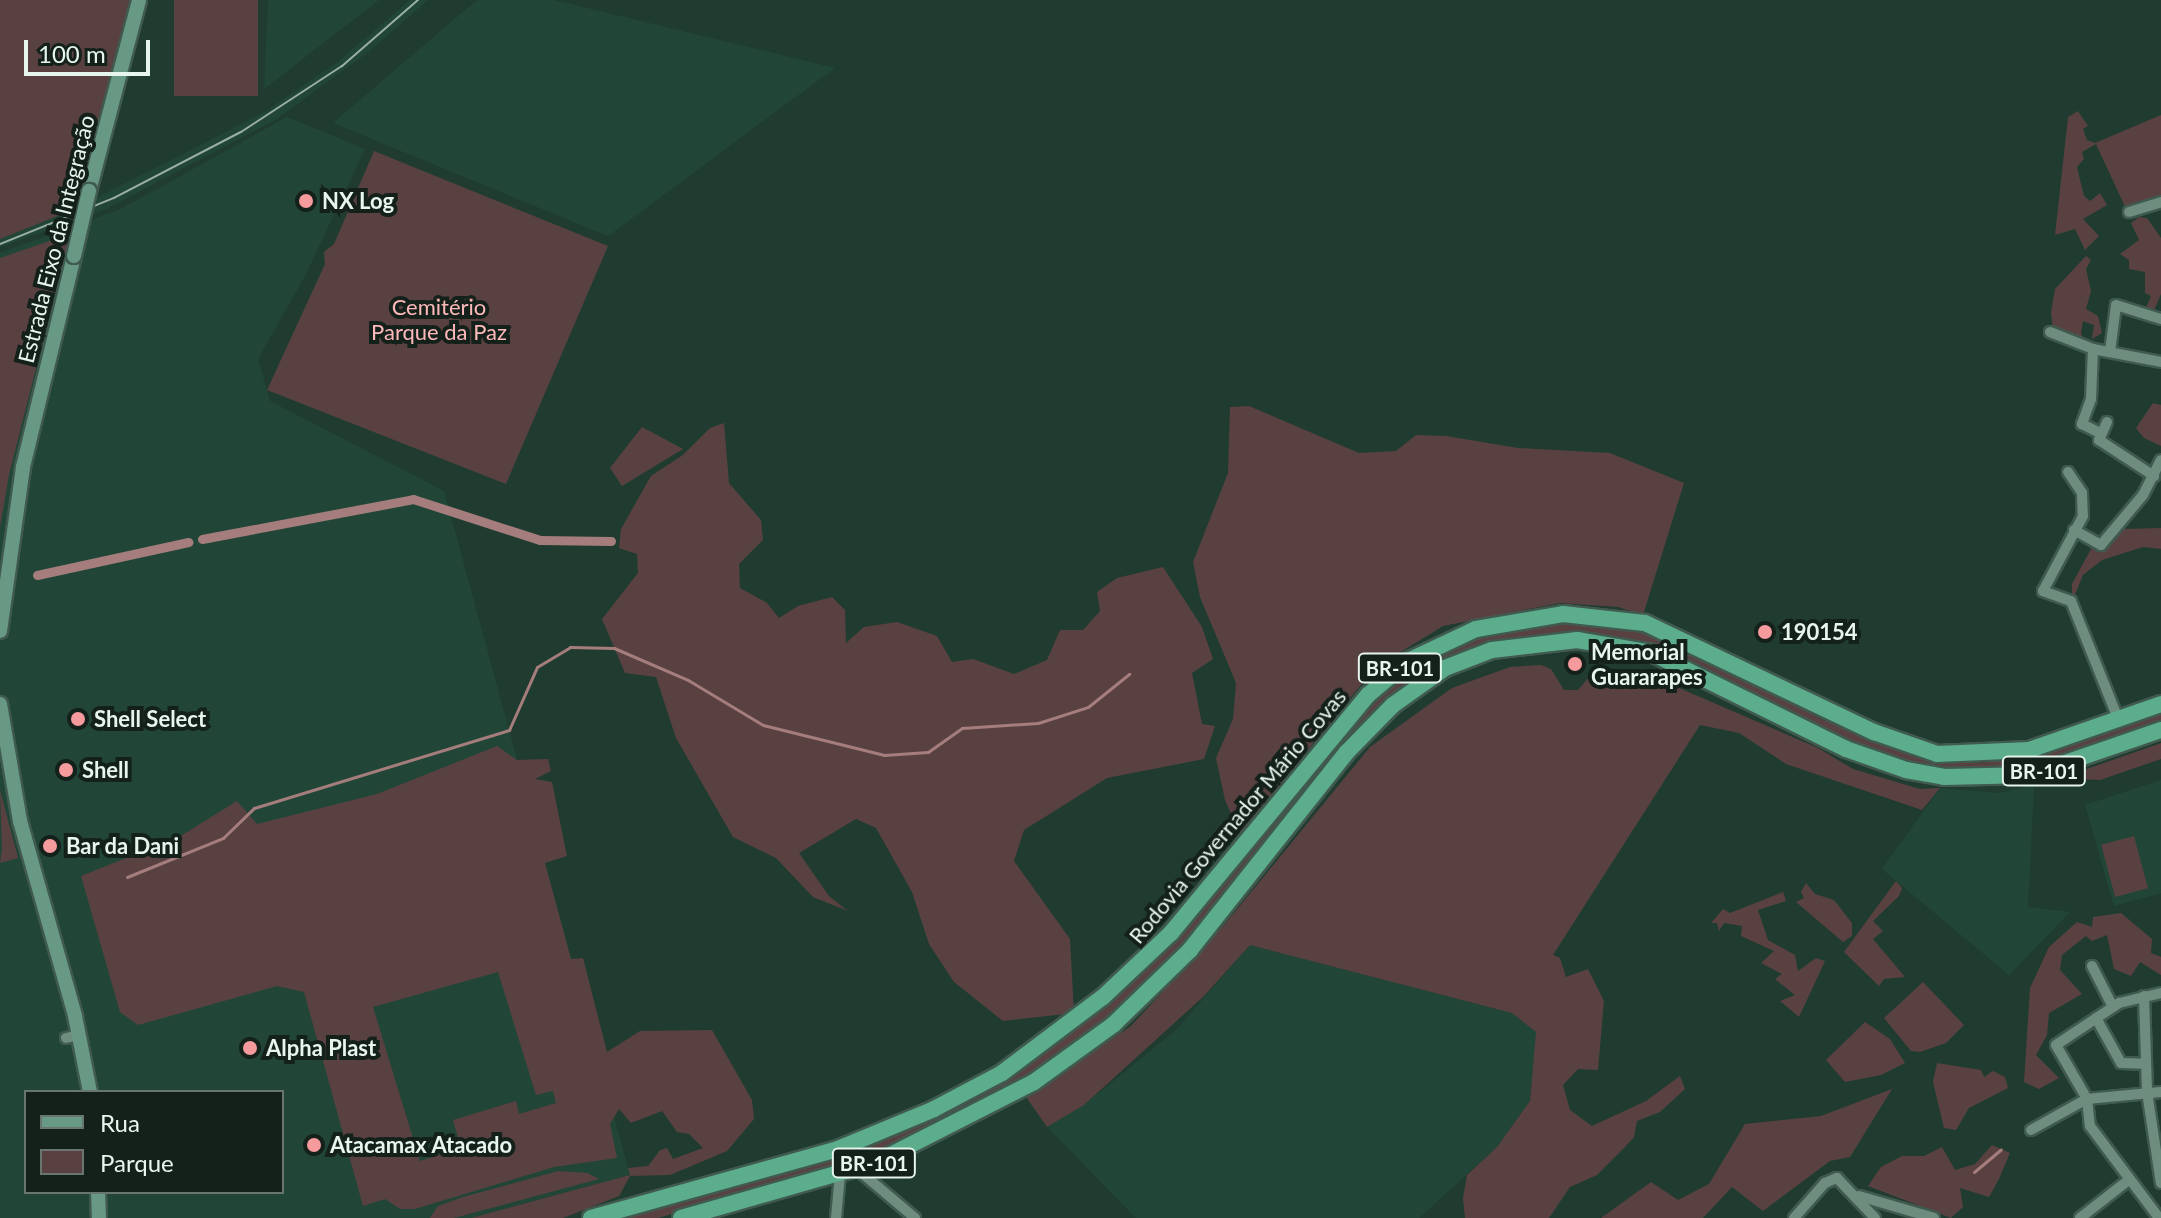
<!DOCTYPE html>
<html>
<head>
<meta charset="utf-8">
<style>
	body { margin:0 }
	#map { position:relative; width:2161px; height:1218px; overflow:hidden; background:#203c30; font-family:Lato,sans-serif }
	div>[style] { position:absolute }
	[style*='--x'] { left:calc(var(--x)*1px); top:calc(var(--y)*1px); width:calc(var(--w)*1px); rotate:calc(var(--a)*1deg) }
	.built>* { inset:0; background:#214637 }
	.green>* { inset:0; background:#594141; transform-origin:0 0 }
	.stream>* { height:3px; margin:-1.5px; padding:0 1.5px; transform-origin:1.5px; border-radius:1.5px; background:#a57d7d }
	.canal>* { height:9px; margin:-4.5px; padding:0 4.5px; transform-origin:4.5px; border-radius:4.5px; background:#a57d7d }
	.roads { filter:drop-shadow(2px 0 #405a50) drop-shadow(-2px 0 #405a50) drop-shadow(0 2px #405a50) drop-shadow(0 -2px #405a50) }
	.minor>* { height:10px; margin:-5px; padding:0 5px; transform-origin:5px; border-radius:5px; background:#6f8d7f }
	.secondary>* { height:14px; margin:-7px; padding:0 7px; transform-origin:7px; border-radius:7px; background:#689984 }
	.trunk>* { height:16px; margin:-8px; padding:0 8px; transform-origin:8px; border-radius:8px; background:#5cad8c }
	.tram>* { height:2px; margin:-1px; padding:0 1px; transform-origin:1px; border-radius:1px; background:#9aaea5 }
	.bridges { filter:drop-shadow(2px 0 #405a50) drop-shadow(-2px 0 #405a50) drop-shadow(0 2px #405a50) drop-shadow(0 -2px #405a50) }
	.secondary-bridge>* { height:14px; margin:-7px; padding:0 7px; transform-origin:7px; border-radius:7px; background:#689984 }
	.dots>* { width:22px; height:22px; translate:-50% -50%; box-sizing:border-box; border:4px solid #14201a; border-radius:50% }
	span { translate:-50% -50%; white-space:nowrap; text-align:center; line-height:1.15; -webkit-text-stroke:8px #14201a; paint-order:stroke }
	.shield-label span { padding:2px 6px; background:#14201a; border:2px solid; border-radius:6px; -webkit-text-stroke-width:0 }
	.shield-label { font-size:20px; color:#e6f6ee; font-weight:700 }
	.poi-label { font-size:22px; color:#e6f6ee; font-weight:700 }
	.left { translate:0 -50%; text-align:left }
	.street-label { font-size:22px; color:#e6f6ee }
	.park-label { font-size:22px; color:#feb9ba }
	.legend { position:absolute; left:24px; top:1090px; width:260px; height:104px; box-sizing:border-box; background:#14201a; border:2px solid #68766f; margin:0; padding:10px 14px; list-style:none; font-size:24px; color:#e6f6ee }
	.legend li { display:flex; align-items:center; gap:16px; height:40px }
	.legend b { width:40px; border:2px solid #68766f }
	.scale { position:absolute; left:24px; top:40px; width:126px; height:36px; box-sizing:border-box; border:4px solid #e6f6ee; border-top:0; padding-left:10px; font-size:24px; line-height:28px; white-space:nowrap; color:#e6f6ee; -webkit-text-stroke:6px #14201a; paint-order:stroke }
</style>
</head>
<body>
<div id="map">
	<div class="built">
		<div style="clip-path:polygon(268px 0,379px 0,264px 89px)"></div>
		<div style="clip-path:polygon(410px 0,428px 0,367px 53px,275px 120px,106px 209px,0 247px,0 239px,75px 209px,265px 112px,339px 61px)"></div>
		<div style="clip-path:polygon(477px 0,554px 0,835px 68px,608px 236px,333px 123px)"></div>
		<div style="clip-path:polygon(evenodd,287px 117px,365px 149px,305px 276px,258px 359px,270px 401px,444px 491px,630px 1175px,471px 1218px,0 1218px,0 253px,121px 209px,287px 117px,26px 1092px,282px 1092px,282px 1192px,26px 1192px,26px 1092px)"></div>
		<div style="clip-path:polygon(2161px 780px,2161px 893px,2114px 906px,2085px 805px)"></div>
		<div style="clip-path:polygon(2034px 785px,2028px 907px,2070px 912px,2009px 975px,1882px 869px,1940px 788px,2000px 793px)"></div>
		<div style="clip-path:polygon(1250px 945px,1512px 1013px,1537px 1032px,1530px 1101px,1497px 1147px,1419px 1218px,1136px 1218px,1047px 1127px,1084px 1105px,1177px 1029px)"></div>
	</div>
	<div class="green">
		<div style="clip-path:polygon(0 0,131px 0,75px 209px,0 239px)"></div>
		<div style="left:174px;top:0;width:84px;height:96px"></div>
		<div style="clip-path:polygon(2078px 111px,2088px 126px,2083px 129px,2087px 140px,2095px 143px,2161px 115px,2161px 198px,2127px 211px,2096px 144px,2082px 152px,2084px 159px,2077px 167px,2084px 196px,2090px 201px,2100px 193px,2107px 205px,2083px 219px,2099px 236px,2085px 250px,2075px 229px,2055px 235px,2068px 117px)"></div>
		<div style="clip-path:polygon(374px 151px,608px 246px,506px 484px,267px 390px,325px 264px,324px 252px,334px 244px)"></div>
		<div style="clip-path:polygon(2139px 217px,2147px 218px,2161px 238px,2161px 294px,2153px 313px,2146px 308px,2151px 296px,2145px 293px,2145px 272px,2129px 269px,2129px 260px,2120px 254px,2139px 240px,2131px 223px)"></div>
		<div style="clip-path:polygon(70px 234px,9px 475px,0 527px,0 258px)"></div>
		<div style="clip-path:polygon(2086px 256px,2091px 260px,2086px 269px,2091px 291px,2086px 309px,2098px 316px,2102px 333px,2092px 339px,2094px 325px,2083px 321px,2081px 334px,2089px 346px,2053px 331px,2051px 312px,2055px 289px)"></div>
		<div style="clip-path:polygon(2153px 403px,2161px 405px,2161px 446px,2144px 438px,2136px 428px)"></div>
		<div style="clip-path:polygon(1249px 406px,1359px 453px,1396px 451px,1416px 435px,1446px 436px,1518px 448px,1610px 453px,1684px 483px,1643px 615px,1618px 607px,1560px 603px,1443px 626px,1391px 658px,1360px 686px,1240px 833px,1225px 800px,1216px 758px,1233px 719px,1236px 683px,1200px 597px,1193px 562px,1228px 473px,1230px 407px)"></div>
		<div style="clip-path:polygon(724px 423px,729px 483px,761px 520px,763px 540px,739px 564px,740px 588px,767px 603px,779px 618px,798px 606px,832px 597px,845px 610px,846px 643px,864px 627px,897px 622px,937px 636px,952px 662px,973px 659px,1014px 674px,1047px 660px,1060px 630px,1083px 630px,1100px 611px,1097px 592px,1117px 578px,1163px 567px,1202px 627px,1213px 659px,1192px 673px,1202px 724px,1215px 726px,1204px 759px,1107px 778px,1024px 830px,1014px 861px,1070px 939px,1074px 1013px,1003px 1021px,954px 982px,929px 944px,912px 892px,876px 828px,856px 819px,799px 853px,829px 896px,848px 911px,813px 897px,776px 858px,733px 837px,676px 738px,656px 677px,625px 673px,602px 619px,638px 573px,637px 554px,619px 548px,621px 529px,651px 476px,683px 455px,710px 428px)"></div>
		<div style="clip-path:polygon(642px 427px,683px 449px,622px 486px,610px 468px)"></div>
		<div style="clip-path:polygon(2161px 528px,2161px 549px,2143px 547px,2102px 560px,2083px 575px,2072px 602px,2072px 584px,2092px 547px,2123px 529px)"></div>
		<div style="clip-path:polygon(1570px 622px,1625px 627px,1669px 642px,1823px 720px,1975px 763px,2029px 759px,2161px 713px,2161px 726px,2039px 768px,1954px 774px,1871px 756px,1674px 657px,1524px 639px,1406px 687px,1181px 948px,1132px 998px,1029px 1080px,867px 1159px,658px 1218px,622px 1218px,848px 1154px,968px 1103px,1020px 1072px,1138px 978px,1357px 714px,1411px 667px,1460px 639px,1539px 623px)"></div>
		<div style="clip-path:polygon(1541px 665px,1551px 669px,1564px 690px,1578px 690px,1597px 668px,1649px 675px,1818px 748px,1853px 769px,1920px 789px,1940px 788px,1922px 810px,1786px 764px,1739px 733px,1700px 725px,1553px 955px,1560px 958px,1566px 977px,1588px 969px,1604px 1001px,1598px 1070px,1578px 1069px,1563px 1085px,1570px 1110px,1592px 1126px,1646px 1101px,1680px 1076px,1685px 1089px,1660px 1112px,1637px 1121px,1634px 1137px,1623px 1149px,1597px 1175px,1570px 1187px,1549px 1218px,1465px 1218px,1463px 1198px,1467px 1175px,1497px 1147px,1530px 1101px,1536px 1032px,1512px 1013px,1250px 945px,1204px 996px,1084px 1105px,1047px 1127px,1026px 1097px,1131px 1026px,1224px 925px,1370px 747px,1452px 688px,1510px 667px)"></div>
		<div style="clip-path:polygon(2161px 743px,2161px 759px,2100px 780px,2061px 778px)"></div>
		<div style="clip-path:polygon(evenodd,497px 746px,517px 760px,548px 759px,551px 771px,535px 779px,552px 782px,567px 856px,545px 863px,571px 959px,583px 958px,607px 1052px,640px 1031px,712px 1030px,752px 1100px,754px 1119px,727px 1151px,670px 1175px,630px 1176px,619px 1196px,563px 1218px,471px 1218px,630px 1175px,628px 1168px,648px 1166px,660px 1150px,667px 1148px,673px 1159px,703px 1148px,689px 1134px,677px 1132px,662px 1111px,631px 1123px,619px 1109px,610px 1124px,617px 1158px,554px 1167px,415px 1209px,400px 1209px,385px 1199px,363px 1206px,304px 992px,277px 986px,138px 1025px,120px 1012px,81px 876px,179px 837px,237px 801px,257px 824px,377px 794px,497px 746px,498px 972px,536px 1095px,553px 1091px,556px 1103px,519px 1114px,516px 1101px,453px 1120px,461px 1148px,420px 1161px,373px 1007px,498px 972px)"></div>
		<div style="clip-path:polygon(0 790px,18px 858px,0 863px,2px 849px)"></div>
		<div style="left:2134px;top:836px;width:54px;height:34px;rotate:75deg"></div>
		<div style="clip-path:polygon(1896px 881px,1902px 888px,1899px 896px,1873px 921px,1883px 931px,1873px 939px,1905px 977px,1884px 979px,1879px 986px,1844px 952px)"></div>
		<div style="clip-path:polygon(1806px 883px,1815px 894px,1834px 900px,1852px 923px,1852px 936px,1843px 942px,1796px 902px,1804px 898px,1801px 892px)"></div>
		<div style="clip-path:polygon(1783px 892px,1786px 901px,1758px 910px,1768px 940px,1795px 955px,1798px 971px,1816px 958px,1825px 961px,1799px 1017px,1780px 1001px,1795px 995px,1775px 979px,1782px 974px,1761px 963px,1774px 951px,1741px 936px,1742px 926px,1724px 923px,1719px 931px,1717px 923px,1711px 923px,1723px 909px,1730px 913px)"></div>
		<div style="clip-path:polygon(2121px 913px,2152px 939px,2151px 953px,2161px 957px,2161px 975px,2140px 962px,2131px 976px,2114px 969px,2107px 935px,2092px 941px,2086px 936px,2062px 955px,2060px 970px,2082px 994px,2049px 1013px,2047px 1035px,2036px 1055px,2059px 1078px,2039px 1089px,2024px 1082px,2030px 988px,2049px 947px,2077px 922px,2092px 927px,2093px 917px)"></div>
		<div style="clip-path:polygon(1923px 982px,1964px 1025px,1946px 1043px,1920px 1052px,1911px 1051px,1884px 1018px)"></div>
		<div style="clip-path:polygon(1865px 1022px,1890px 1039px,1905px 1063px,1881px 1075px,1845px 1082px,1826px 1060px)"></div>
		<div style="clip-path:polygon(1937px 1063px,1981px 1070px,1984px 1077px,1993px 1071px,2005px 1077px,2008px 1088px,1969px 1108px,1956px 1130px,1944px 1128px,1933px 1082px)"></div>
		<div style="clip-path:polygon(1892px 1089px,1850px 1157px,1830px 1161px,1763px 1211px,1732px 1187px,1703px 1218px,1601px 1218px,1651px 1182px,1678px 1200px,1709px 1184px,1745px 1124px,1821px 1116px)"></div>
		<div style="clip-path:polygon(1992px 1145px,2010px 1153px,1999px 1179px,1989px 1197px,1960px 1188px,1963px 1207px,1951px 1218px,1868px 1186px,1881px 1167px,1902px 1156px,1924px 1156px,1942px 1147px,1955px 1170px,1975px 1164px)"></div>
		<div style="clip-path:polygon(558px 1171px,587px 1173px,599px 1179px,454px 1218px,430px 1218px,438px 1206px,463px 1197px)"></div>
	</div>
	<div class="stream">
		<div style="--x:127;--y:877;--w:104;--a:-22.1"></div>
		<div style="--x:223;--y:838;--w:43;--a:-44.1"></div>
		<div style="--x:254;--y:808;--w:267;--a:-17"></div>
		<div style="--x:509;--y:730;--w:69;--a:-66"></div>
		<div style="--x:537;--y:667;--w:39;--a:-31"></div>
		<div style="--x:570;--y:647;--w:44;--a:1.3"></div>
		<div style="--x:614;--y:648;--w:81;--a:23.4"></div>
		<div style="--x:688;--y:680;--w:87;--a:31"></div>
		<div style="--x:763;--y:725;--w:125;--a:13.9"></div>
		<div style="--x:884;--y:755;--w:44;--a:-3.9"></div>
		<div style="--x:928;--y:752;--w:42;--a:-35.2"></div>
		<div style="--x:962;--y:728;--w:76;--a:-3.8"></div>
		<div style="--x:1038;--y:723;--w:52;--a:-17.7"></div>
		<div style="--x:1088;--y:707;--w:53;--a:-38.8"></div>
		<div style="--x:1974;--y:1172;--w:35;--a:-40"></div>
	</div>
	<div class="canal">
		<div style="--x:202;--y:539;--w:215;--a:-10.7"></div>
		<div style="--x:413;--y:499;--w:133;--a:17.9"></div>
		<div style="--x:540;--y:540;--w:71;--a:0.8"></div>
		<div style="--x:37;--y:575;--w:155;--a:-12.3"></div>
	</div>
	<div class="roads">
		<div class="minor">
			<div style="--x:2129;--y:212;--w:34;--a:-17"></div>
			<div style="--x:2050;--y:332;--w:46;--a:21.6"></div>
			<div style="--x:2093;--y:349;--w:69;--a:10.8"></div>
			<div style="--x:2093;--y:349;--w:50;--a:92.3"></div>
			<div style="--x:2091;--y:399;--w:27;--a:110"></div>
			<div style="--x:2082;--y:424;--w:20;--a:27"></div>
			<div style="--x:2110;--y:352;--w:47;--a:-82.7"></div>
			<div style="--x:2116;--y:305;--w:47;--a:17.3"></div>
			<div style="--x:2107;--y:422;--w:20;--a:114"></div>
			<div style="--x:2099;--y:440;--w:66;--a:33.2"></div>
			<div style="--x:2068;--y:472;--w:25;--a:56"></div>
			<div style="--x:2082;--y:493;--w:23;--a:88"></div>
			<div style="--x:2083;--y:516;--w:85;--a:118.1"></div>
			<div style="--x:2043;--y:591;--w:30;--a:20"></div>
			<div style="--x:2071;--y:601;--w:129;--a:68.2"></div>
			<div style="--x:2074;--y:530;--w:31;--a:29"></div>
			<div style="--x:2101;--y:545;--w:65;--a:-50"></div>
			<div style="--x:2143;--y:495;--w:39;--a:-63"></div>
			<div style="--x:2092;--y:966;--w:46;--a:62.9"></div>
			<div style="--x:2144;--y:996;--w:96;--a:88.2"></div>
			<div style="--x:2147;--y:1092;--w:92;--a:81.3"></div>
			<div style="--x:2096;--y:1018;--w:51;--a:60.9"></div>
			<div style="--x:2121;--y:1063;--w:24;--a:2"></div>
			<div style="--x:66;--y:1038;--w:13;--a:-13"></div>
			<div style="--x:2087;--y:1099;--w:62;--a:-119.9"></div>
			<div style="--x:2056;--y:1045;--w:76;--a:-33.7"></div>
			<div style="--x:2119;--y:1003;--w:43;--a:-13.4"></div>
			<div style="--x:2087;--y:1099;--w:27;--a:84"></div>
			<div style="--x:2090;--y:1126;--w:115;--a:53.1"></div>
			<div style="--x:2031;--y:1130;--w:64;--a:-29"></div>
			<div style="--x:2087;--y:1099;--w:74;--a:-5.4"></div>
			<div style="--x:857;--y:1169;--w:76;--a:40.2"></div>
			<div style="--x:1859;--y:1196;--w:78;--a:16.3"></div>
			<div style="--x:836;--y:1218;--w:44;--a:-84.8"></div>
			<div style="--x:1794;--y:1218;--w:47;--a:-48.5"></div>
			<div style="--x:1825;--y:1183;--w:13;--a:-23"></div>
			<div style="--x:1837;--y:1178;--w:55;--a:46.5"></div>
			<div style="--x:2080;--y:1218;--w:63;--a:-38"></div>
		</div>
		<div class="secondary">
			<div style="--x:89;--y:191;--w:197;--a:-75.3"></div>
			<div style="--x:0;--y:631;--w:166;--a:-82"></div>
			<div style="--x:23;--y:467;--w:217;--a:-76.4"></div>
			<div style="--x:0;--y:704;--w:119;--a:80.3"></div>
			<div style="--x:20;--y:821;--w:203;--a:74.2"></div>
			<div style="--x:75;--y:1016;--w:77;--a:78.8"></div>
			<div style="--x:98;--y:1192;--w:26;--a:88"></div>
		</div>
		<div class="trunk">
			<div style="--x:591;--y:1218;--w:256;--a:-15.6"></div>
			<div style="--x:838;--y:1149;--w:104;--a:-22.6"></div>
			<div style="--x:934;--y:1109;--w:77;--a:-27.9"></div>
			<div style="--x:1002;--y:1073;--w:126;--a:-37"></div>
			<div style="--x:1103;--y:997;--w:93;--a:-43.3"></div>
			<div style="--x:1171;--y:933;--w:309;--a:-50.4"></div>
			<div style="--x:1368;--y:695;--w:52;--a:-40.4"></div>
			<div style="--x:1408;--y:661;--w:75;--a:-25.2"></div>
			<div style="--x:1476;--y:629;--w:88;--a:-9.8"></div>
			<div style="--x:1563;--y:614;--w:82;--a:6.3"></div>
			<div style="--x:1645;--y:623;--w:254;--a:25.5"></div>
			<div style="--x:1874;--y:732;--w:67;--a:19.2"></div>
			<div style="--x:1937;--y:754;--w:92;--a:-2.5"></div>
			<div style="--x:2029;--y:750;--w:140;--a:-19.2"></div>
			<div style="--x:681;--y:1218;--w:204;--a:-15.9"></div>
			<div style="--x:877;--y:1162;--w:176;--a:-27"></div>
			<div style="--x:1034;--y:1082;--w:99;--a:-35.9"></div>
			<div style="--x:1114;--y:1024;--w:106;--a:-44.2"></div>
			<div style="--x:1190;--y:950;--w:251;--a:-51.6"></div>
			<div style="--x:1346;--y:753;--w:67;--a:-45.6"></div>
			<div style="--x:1393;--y:705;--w:64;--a:-35.4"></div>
			<div style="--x:1445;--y:668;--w:50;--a:-21"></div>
			<div style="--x:1492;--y:650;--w:86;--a:-6.7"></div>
			<div style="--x:1577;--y:640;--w:76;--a:9.8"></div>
			<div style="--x:1652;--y:653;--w:216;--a:26.3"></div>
			<div style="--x:1846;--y:749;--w:64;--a:19.3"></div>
			<div style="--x:1906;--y:770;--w:39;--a:10"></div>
			<div style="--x:1944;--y:777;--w:86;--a:-1.3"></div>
			<div style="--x:2030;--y:775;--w:139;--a:-19"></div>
		</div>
	</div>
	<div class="tram">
		<div style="--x:0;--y:244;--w:123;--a:-22"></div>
		<div style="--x:114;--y:198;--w:143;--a:-27.5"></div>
		<div style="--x:241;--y:132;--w:121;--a:-33.2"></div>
		<div style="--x:342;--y:66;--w:101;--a:-41"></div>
	</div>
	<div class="bridges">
		<div class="secondary-bridge">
			<div style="--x:74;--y:256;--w:67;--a:-77"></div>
		</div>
	</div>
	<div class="dots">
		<div style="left:306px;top:201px;background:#f59b9d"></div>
		<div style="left:1765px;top:632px;background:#f59b9d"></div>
		<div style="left:1575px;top:664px;background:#f59b9d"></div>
		<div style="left:78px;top:719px;background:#f59b9d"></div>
		<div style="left:66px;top:770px;background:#f59b9d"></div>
		<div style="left:50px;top:846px;background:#f59b9d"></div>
		<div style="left:250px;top:1048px;background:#f59b9d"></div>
		<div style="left:314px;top:1145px;background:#f59b9d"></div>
	</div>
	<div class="shield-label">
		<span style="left:1400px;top:668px">BR-101</span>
		<span style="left:2044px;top:771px">BR-101</span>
		<span style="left:874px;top:1163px">BR-101</span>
	</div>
	<div class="poi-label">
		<span class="left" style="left:322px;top:201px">NX Log</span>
		<span class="left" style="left:1781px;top:632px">190154</span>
		<span class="left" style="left:1591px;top:664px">Memorial<br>Guararapes</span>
		<span class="left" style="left:94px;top:719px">Shell Select</span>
		<span class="left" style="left:82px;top:770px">Shell</span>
		<span class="left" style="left:66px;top:846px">Bar da Dani</span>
		<span class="left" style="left:266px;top:1048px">Alpha Plast</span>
		<span class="left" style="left:330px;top:1145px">Atacamax Atacado</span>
	</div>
	<div class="street-label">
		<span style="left:56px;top:239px;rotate:-76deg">Estrada Eixo da Integração</span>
		<span style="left:1237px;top:816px;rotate:-50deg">Rodovia Governador Mário Covas</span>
	</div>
	<div class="park-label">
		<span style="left:439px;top:319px">Cemitério<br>Parque da Paz</span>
	</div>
	<ul class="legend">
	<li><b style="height:10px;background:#689984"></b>Rua</li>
	<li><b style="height:22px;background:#594141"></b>Parque</li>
	</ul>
	<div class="scale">100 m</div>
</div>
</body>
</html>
